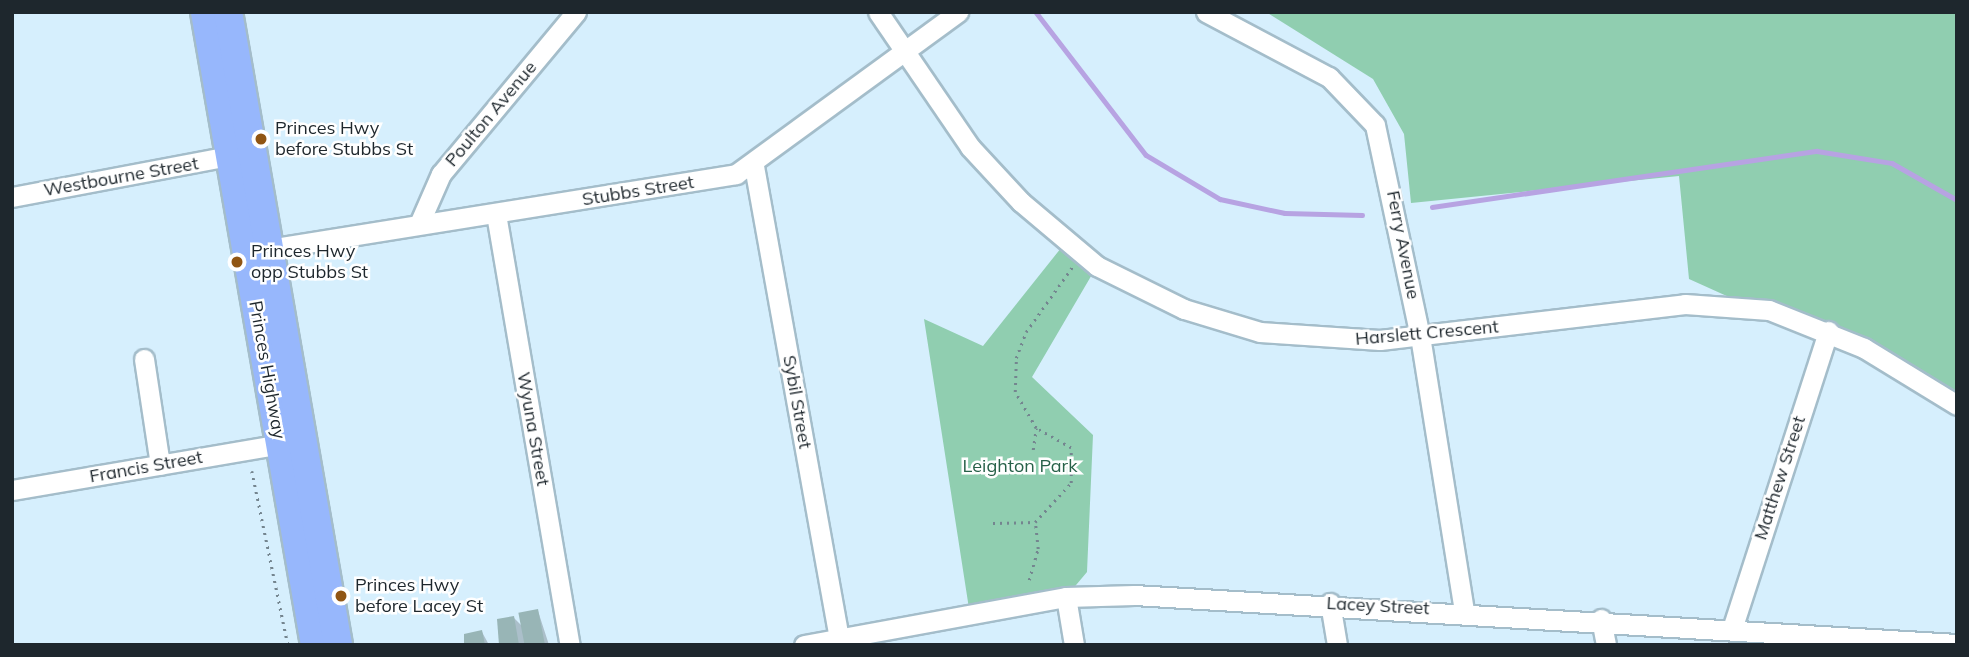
<!DOCTYPE html>
<html>
<head>
<meta charset="utf-8">
<style>
	body { margin:0 }
	#map { position:relative; width:1969px; height:657px; overflow:hidden; background:#d6effd; font-family:Mulish,sans-serif }
	div>[style] { position:absolute }
	[style*='--x'] { left:calc(var(--x)*1px); top:calc(var(--y)*1px); width:calc(var(--w)*1px); rotate:calc(var(--a)*1deg) }
	.green>* { inset:0; background:#90ceb0 }
	.shadow>* { inset:0; background:#0003 }
	.stream>* { height:4.5px; margin:-2.25px; padding:0 2.25px; transform-origin:2.25px; border-radius:2.25px; background:#b7a3e2 }
	.building>* { inset:0; background:#98b5b6; transform-origin:0 0 }
	.path>* { height:2.5px; margin-top:-1.25px; transform-origin:0; background:repeating-linear-gradient(90deg,#74858f 0 2px,transparent 0 7px) }
	.roads { filter:drop-shadow(2px 0 #a4bdca) drop-shadow(-2px 0 #a4bdca) drop-shadow(0 2px #a4bdca) drop-shadow(0 -2px #a4bdca) }
	.minor>* { height:19px; margin:-9.5px; padding:0 9.5px; transform-origin:9.5px; border-radius:9.5px; background:#fff }
	.highway>* { height:28px; margin:-14px; padding:0 14px; transform-origin:14px; border-radius:14px; background:#97b7fc }
	.dots>* { width:19px; height:19px; translate:-50% -50%; box-sizing:border-box; border:4px solid #fff; border-radius:50% }
	span { translate:-50% -50%; white-space:nowrap; text-align:center; line-height:1.15; -webkit-text-stroke:5px #fff; paint-order:stroke }
	.street-label { font-size:18px; color:#1e272d }
	.poi-label { font-size:18px; color:#1e272d }
	.left { translate:0 -50%; text-align:left }
	.park-label { font-size:18px; color:#276149 }
	.frame { position:absolute; inset:0; border:14px solid #1e272d; pointer-events:none }
</style>
</head>
<body>
<div id="map">
	<div class="green">
		<div style="clip-path:polygon(1266px 12px,1957px 12px,1957px 400px,1689px 279px,1679px 176px,1411px 203px,1404px 134px,1373px 79px)"></div>
		<div style="clip-path:polygon(1065px 243px,1097px 266px,1032px 377px,1093px 435px,1087px 572px,1066px 597px,970px 615px,924px 319px,983px 346px)"></div>
	</div>
	<div class="shadow">
		<div style="clip-path:polygon(538px 611px,549px 645px,502px 645px,514px 618px,522px 626px)"></div>
		<div style="clip-path:polygon(482px 632px,489px 645px,467px 645px)"></div>
	</div>
	<div class="stream">
		<div style="--x:1036;--y:12;--w:180;--a:52.4"></div>
		<div style="--x:1146;--y:155;--w:86;--a:30.7"></div>
		<div style="--x:1220;--y:199;--w:66;--a:12.2"></div>
		<div style="--x:1285;--y:213;--w:77;--a:1.5"></div>
		<div style="--x:1432;--y:207;--w:389;--a:-8.3"></div>
		<div style="--x:1817;--y:151;--w:76;--a:9.1"></div>
		<div style="--x:1892;--y:163;--w:75;--a:29.6"></div>
	</div>
	<div class="building">
		<div style="left:538px;top:609px;width:37px;height:20px;rotate:79deg"></div>
		<div style="clip-path:polygon(514px 616px,519px 645px,499px 645px,497px 619px)"></div>
		<div style="clip-path:polygon(482px 630px,485px 645px,464px 645px,464px 634px)"></div>
	</div>
	<div class="path">
		<div style="--x:1033;--y:450;--w:22;--a:-82"></div>
		<div style="--x:1036;--y:428;--w:42;--a:-120.3"></div>
		<div style="--x:1015;--y:392;--w:34;--a:-88"></div>
		<div style="--x:1016;--y:358;--w:28;--a:-69"></div>
		<div style="--x:1026;--y:332;--w:81;--a:-54.5"></div>
		<div style="--x:252;--y:471;--w:178;--a:78.3"></div>
		<div style="--x:993;--y:523;--w:42;--a:-1.4"></div>
		<div style="--x:1035;--y:522;--w:53;--a:-47.3"></div>
		<div style="--x:1071;--y:483;--w:35;--a:-90"></div>
		<div style="--x:1071;--y:448;--w:40;--a:-150.3"></div>
		<div style="--x:1029;--y:580;--w:32;--a:-74"></div>
		<div style="--x:1038;--y:549;--w:27;--a:-96"></div>
	</div>
	<div class="roads">
		<div class="minor">
			<div style="--x:878;--y:12;--w:163;--a:55.7"></div>
			<div style="--x:970;--y:147;--w:75;--a:47.2"></div>
			<div style="--x:1021;--y:202;--w:99;--a:40.1"></div>
			<div style="--x:1097;--y:266;--w:97;--a:26.3"></div>
			<div style="--x:1184;--y:309;--w:79;--a:16.8"></div>
			<div style="--x:1260;--y:332;--w:120;--a:3.8"></div>
			<div style="--x:1380;--y:340;--w:307;--a:-6.7"></div>
			<div style="--x:1685;--y:304;--w:84;--a:4.1"></div>
			<div style="--x:1769;--y:310;--w:102;--a:21.8"></div>
			<div style="--x:1864;--y:348;--w:109;--a:31.5"></div>
			<div style="--x:1206;--y:12;--w:139;--a:27.9"></div>
			<div style="--x:1329;--y:77;--w:66;--a:46.2"></div>
			<div style="--x:1375;--y:125;--w:216;--a:78"></div>
			<div style="--x:1420;--y:336;--w:278;--a:80.9"></div>
			<div style="--x:754;--y:166;--w:480;--a:79.8"></div>
			<div style="--x:12;--y:197;--w:222;--a:-10.7"></div>
			<div style="--x:496;--y:214;--w:437;--a:80.3"></div>
			<div style="--x:419;--y:224;--w:55;--a:-66.3"></div>
			<div style="--x:441;--y:174;--w:211;--a:-50.2"></div>
			<div style="--x:269;--y:249;--w:473;--a:-9.1"></div>
			<div style="--x:736;--y:174;--w:275;--a:-36.1"></div>
			<div style="--x:144;--y:359;--w:107;--a:81.4"></div>
			<div style="--x:12;--y:490;--w:272;--a:-9.7"></div>
			<div style="--x:1066;--y:597;--w:49;--a:80.5"></div>
			<div style="--x:1330;--y:603;--w:43;--a:80.5"></div>
			<div style="--x:1601;--y:619;--w:26;--a:79"></div>
			<div style="--x:1733;--y:626;--w:310;--a:-72.1"></div>
			<div style="--x:804;--y:645;--w:266;--a:-10.4"></div>
			<div style="--x:1066;--y:597;--w:68;--a:-1.7"></div>
			<div style="--x:1134;--y:595;--w:824;--a:3.41"></div>
		</div>
		<div class="highway">
			<div style="--x:205;--y:12;--w:642;--a:80.14"></div>
			<div style="--x:228;--y:12;--w:642;--a:80.14"></div>
		</div>
	</div>
	<div class="dots">
		<div style="left:261px;top:139px;background:#905513"></div>
		<div style="left:237px;top:262px;background:#905513"></div>
		<div style="left:341px;top:596px;background:#905513"></div>
	</div>
	<div class="street-label">
		<span style="left:491px;top:114px;rotate:-50deg">Poulton Avenue</span>
		<span style="left:121px;top:177px;rotate:-10deg">Westbourne Street</span>
		<span style="left:638px;top:191px;rotate:-9deg">Stubbs Street</span>
		<span style="left:1403px;top:245px;rotate:79deg">Ferry Avenue</span>
		<span style="left:1427px;top:333px;rotate:-5deg">Harslett Crescent</span>
		<span style="left:267px;top:370px;rotate:80deg">Princes Highway</span>
		<span style="left:797px;top:402px;rotate:80deg">Sybil Street</span>
		<span style="left:533px;top:429px;rotate:80deg">Wyuna Street</span>
		<span style="left:146px;top:467px;rotate:-10deg">Francis Street</span>
		<span style="left:1780px;top:478px;rotate:-72deg">Matthew Street</span>
		<span style="left:1378px;top:606px;rotate:3deg">Lacey Street</span>
	</div>
	<div class="poi-label">
		<span class="left" style="left:275px;top:139px">Princes Hwy<br>before Stubbs St</span>
		<span class="left" style="left:251px;top:262px">Princes Hwy<br>opp Stubbs St</span>
		<span class="left" style="left:355px;top:596px">Princes Hwy<br>before Lacey St</span>
	</div>
	<div class="park-label">
		<span style="left:1020px;top:466px">Leighton Park</span>
	</div>
	<div class="frame"></div>
</div>
</body>
</html>
